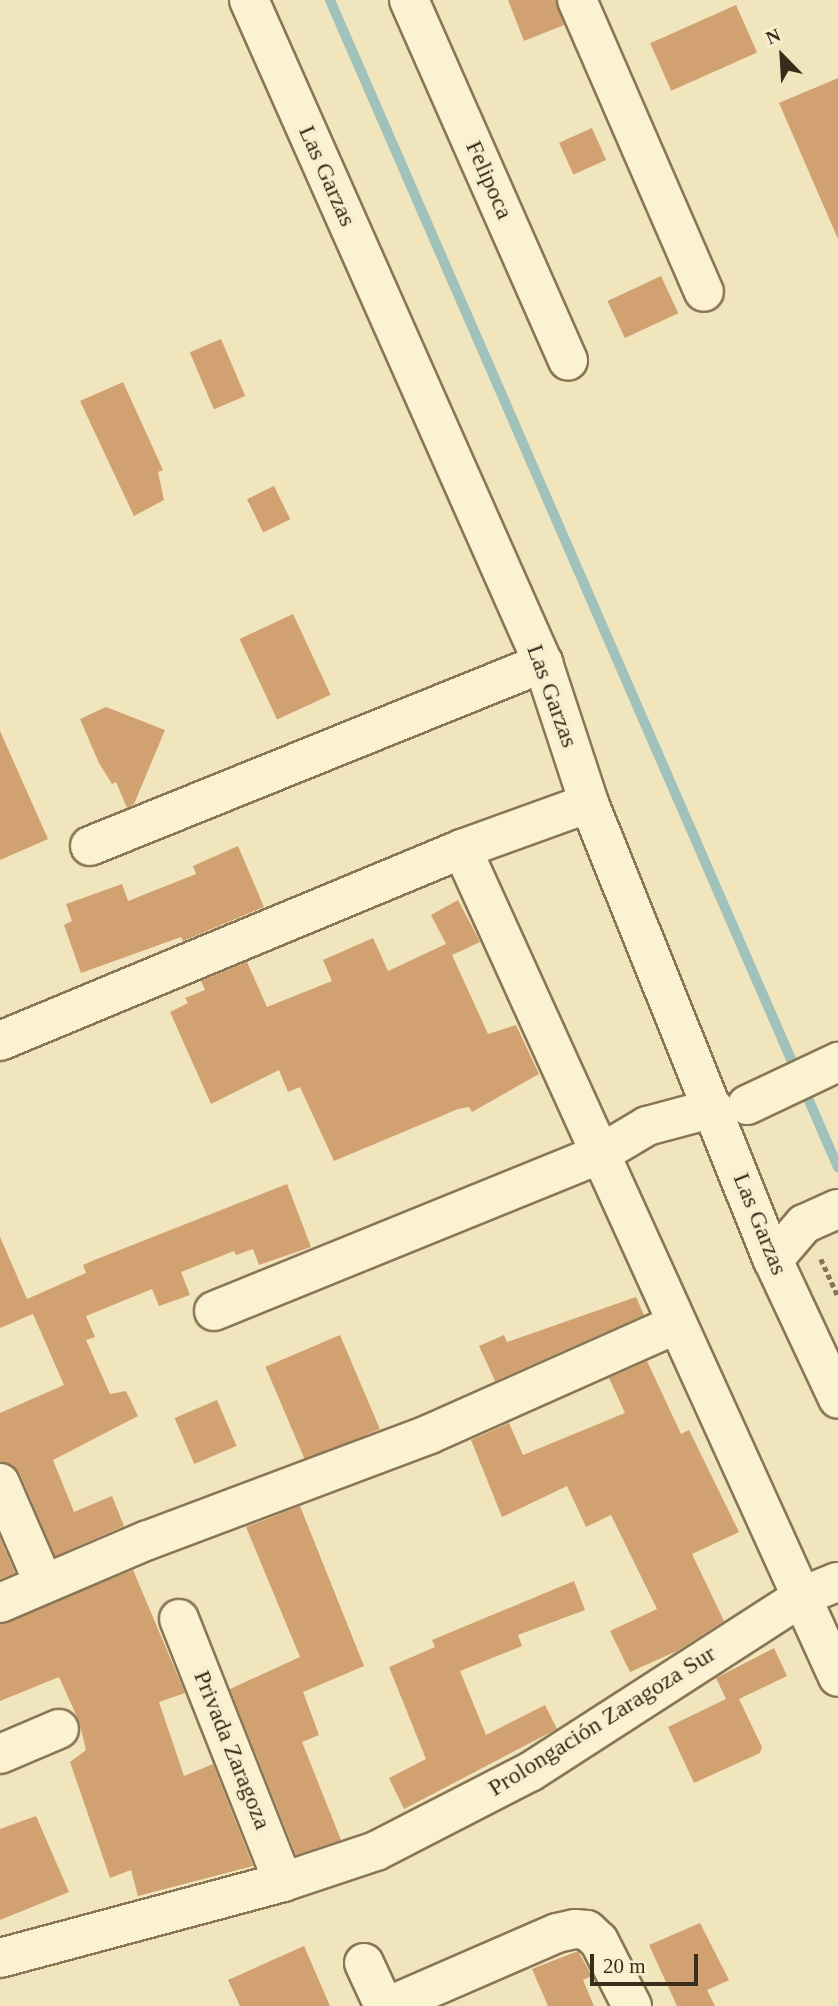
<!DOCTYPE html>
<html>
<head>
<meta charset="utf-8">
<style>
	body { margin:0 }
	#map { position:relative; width:838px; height:2006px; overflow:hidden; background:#f1e5be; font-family:"Times New Roman",serif }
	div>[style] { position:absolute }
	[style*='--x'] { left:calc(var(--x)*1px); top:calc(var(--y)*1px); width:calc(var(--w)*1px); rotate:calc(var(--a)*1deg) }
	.stream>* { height:10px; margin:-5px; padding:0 5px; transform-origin:5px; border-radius:5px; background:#a1c2bb }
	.building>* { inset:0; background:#d2a171; transform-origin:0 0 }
	.path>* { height:4.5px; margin-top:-2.25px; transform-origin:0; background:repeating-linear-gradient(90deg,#8a7655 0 5px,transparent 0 8.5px) }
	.roads { filter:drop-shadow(2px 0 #8a7655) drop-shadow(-2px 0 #8a7655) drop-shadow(0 2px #8a7655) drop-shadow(0 -2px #8a7655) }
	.minor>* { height:38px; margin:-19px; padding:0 19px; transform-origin:19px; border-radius:19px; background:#fbf2d1 }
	span { translate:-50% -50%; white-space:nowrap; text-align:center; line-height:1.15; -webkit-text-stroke:7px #f8efce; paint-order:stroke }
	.street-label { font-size:24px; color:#382c1b }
	.north { position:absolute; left:747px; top:21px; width:70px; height:70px; -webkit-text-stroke:5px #f8efce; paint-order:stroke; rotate:336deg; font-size:19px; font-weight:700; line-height:28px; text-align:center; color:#382c1b }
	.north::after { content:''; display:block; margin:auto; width:24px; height:32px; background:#382c1b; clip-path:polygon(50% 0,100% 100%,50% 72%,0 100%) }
	.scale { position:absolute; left:590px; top:1954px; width:108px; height:32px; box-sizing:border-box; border:4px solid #382c1b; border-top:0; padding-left:9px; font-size:21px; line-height:24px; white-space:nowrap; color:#382c1b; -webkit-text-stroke:5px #f8efce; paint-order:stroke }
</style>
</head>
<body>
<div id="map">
	<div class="stream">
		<div style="--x:330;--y:0;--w:1273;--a:66.48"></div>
	</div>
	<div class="building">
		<div style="clip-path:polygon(508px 0,556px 0,564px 25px,524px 41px)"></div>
		<div style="left:736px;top:5px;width:52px;height:94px;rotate:66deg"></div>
		<div style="clip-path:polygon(838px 78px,838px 239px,779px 103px)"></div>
		<div style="left:592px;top:128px;width:35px;height:36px;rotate:66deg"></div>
		<div style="left:661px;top:276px;width:41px;height:59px;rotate:65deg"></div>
		<div style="left:221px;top:339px;width:62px;height:34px;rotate:67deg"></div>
		<div style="clip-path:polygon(123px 382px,163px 470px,158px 472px,164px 500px,134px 516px,80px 401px)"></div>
		<div style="left:274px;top:486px;width:37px;height:30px;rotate:64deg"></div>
		<div style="left:293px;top:614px;width:89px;height:59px;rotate:65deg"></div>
		<div style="clip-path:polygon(106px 707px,165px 730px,134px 804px,127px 808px,116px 782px,112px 784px,99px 763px,80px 719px)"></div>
		<div style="clip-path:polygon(0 731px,48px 839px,0 860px)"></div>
		<div style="clip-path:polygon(238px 846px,264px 907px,183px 941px,181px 937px,81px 973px,64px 925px,72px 921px,66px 904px,122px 884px,128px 901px,196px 874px,193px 866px)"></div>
		<div style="clip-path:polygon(458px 900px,480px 942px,452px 955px,488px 1034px,516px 1025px,539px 1074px,472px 1112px,469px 1107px,458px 1109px,334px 1161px,300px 1087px,288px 1092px,279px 1070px,211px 1104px,170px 1012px,188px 1003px,185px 998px,205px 990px,201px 981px,247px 962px,267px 1007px,332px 981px,323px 960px,373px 938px,388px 971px,446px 944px,431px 915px)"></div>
		<div style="clip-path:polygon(287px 1184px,311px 1247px,259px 1265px,253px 1249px,236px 1255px,234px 1251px,181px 1272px,190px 1295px,159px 1306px,152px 1289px,86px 1316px,95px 1337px,86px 1340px,110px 1394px,126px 1391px,138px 1416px,53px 1460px,74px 1512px,112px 1496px,124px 1526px,55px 1556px,20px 1474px,0 1462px,0 1413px,64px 1385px,33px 1314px,0 1328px,0 1237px,27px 1299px,86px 1273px,83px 1265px,97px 1259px)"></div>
		<div style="clip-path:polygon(636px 1297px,644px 1315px,495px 1381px,479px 1346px,504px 1335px,507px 1342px)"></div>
		<div style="left:340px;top:1335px;width:102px;height:81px;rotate:67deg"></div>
		<div style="clip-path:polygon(647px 1361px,681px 1434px,689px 1430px,739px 1532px,692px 1554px,724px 1621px,677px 1651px,630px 1672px,610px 1631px,657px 1609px,611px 1515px,586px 1527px,567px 1486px,502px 1517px,471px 1440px,509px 1423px,523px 1455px,625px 1413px,609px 1378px)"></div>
		<div style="left:217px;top:1400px;width:50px;height:46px;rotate:67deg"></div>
		<div style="clip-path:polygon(300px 1506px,364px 1666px,303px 1692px,319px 1735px,302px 1742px,341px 1840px,296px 1855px,230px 1689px,300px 1657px,246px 1527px)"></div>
		<div style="clip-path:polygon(0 1538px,15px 1573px,0 1579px)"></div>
		<div style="clip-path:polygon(133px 1570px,185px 1693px,159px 1702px,184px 1776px,213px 1764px,253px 1866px,138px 1896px,131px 1870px,110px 1878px,70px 1762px,86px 1750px,79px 1721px,59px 1677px,0 1701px,0 1624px)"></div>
		<div style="clip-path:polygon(574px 1581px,585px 1610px,518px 1635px,522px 1646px,460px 1671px,486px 1735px,545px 1705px,557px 1729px,404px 1809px,389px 1778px,426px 1759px,389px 1667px,435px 1647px,432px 1640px)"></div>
		<div style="clip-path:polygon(774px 1648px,787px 1676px,739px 1699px,762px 1747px,760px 1753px,694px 1783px,668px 1727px,726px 1699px,716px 1678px)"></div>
		<div style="clip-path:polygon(36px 1816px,69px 1892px,0 1920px,0 1829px)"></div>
		<div style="clip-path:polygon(700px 1923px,729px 1980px,707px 1990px,715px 2006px,677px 2006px,649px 1945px)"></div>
		<div style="clip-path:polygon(304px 1946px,330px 2006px,240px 2006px,228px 1980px)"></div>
		<div style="clip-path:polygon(578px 1951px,592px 1976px,583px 1980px,594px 2006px,548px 2006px,532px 1969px)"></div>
	</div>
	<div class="path">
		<div style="--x:821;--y:1259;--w:41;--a:65.3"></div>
	</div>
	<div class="roads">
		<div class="minor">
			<div style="--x:249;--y:0;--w:725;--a:66.09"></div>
			<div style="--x:543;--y:663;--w:147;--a:71.8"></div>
			<div style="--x:589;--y:803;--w:493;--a:68.1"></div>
			<div style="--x:773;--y:1260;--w:153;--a:64.9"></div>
			<div style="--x:409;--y:0;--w:394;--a:66.2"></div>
			<div style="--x:577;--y:0;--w:318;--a:66.5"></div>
			<div style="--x:90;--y:846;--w:489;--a:-22"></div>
			<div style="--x:462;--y:849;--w:909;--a:65.58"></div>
			<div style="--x:0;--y:1041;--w:500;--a:-22.57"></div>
			<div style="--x:462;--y:849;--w:135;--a:-19.9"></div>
			<div style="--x:747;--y:1105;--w:101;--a:-25.3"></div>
			<div style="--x:773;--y:1260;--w:48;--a:-49.3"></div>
			<div style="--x:804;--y:1224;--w:37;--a:-24"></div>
			<div style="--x:214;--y:1311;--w:417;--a:-22.1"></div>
			<div style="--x:600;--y:1154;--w:55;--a:-30.8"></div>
			<div style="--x:647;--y:1126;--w:69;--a:-15"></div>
			<div style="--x:0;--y:1483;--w:110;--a:66.5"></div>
			<div style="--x:0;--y:1603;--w:161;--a:-23.1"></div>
			<div style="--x:148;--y:1540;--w:301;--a:-20.6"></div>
			<div style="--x:430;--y:1434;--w:270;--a:-24"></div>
			<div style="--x:179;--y:1619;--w:283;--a:68.4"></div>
			<div style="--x:0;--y:1754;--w:64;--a:-23"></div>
			<div style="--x:0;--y:1958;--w:293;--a:-15"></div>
			<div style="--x:283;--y:1882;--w:98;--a:-18.4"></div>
			<div style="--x:376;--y:1851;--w:173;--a:-27.2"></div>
			<div style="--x:530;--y:1772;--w:327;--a:-32.8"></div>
			<div style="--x:805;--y:1595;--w:35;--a:-22"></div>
			<div style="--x:364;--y:1963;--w:47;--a:65.1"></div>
			<div style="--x:389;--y:2006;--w:183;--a:-23.5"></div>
			<div style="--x:557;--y:1933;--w:18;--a:-13"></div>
			<div style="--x:575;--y:1929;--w:12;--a:5"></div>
			<div style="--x:587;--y:1930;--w:16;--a:43"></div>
			<div style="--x:599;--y:1941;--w:73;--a:63.1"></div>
		</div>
	</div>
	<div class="street-label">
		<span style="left:327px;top:176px;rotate:66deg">Las Garzas</span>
		<span style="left:489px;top:180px;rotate:66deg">Felipoca</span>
		<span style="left:552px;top:696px;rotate:70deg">Las Garzas</span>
		<span style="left:760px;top:1224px;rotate:68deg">Las Garzas</span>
		<span style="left:602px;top:1721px;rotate:-32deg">Prolongación Zaragoza Sur</span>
		<span style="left:232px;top:1750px;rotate:68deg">Privada Zaragoza</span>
	</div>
	<div class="north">N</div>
	<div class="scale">20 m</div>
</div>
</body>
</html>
